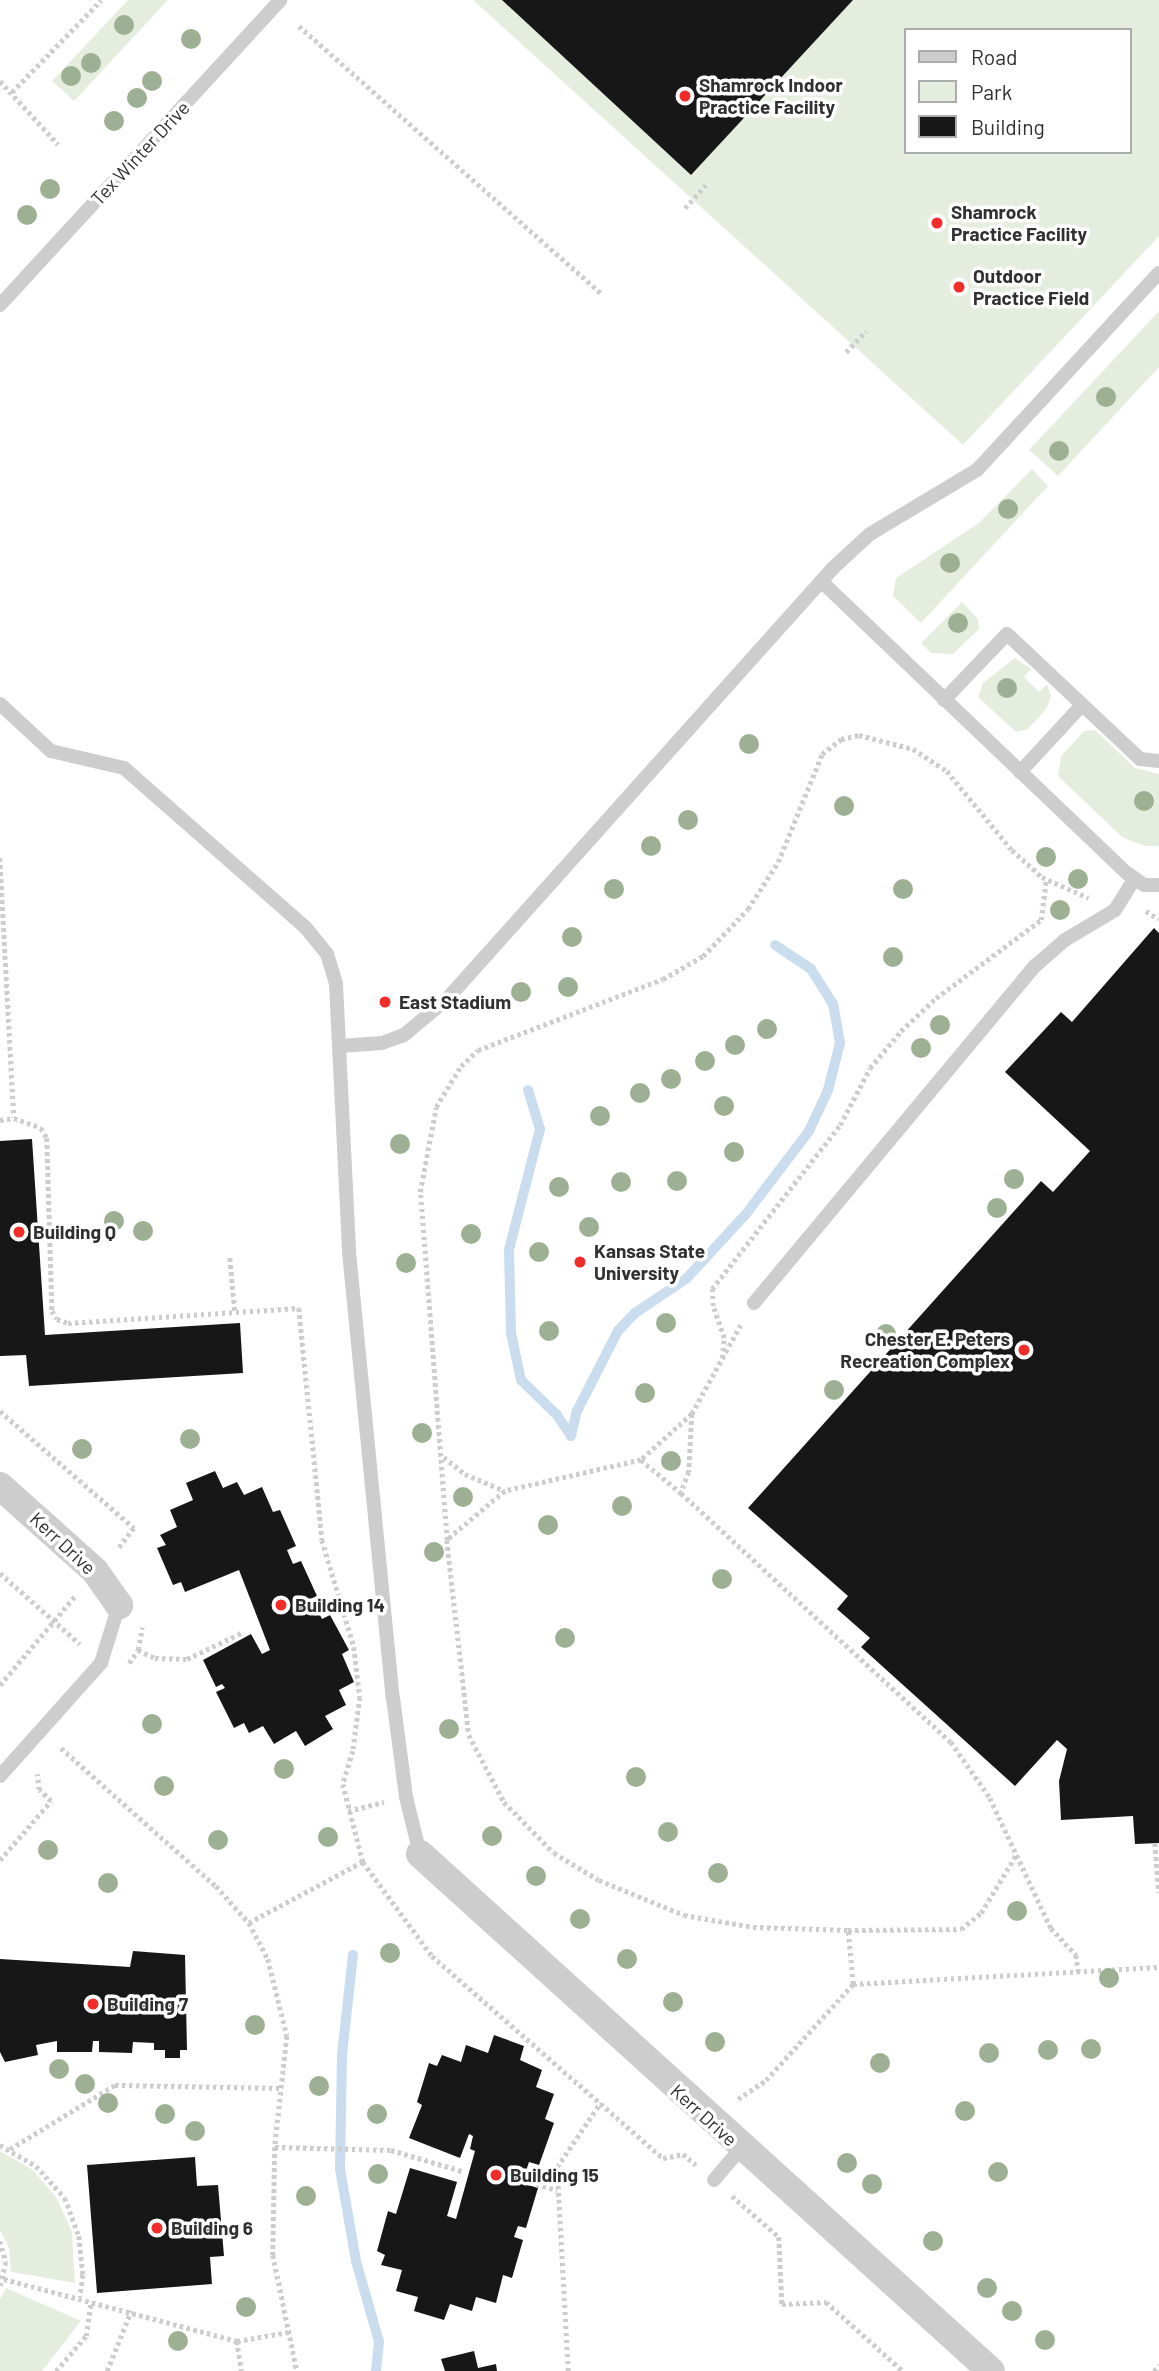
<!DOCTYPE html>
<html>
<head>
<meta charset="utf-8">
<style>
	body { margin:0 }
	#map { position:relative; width:1159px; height:2371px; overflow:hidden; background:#fff; font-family:Barlow,sans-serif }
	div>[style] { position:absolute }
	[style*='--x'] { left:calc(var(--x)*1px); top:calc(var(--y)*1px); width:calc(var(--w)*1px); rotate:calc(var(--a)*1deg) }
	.green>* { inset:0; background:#e5eede }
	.stream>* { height:10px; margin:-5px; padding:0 5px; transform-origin:5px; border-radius:5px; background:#c9ddef }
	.building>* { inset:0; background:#171717 }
	.path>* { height:4.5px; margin-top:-2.25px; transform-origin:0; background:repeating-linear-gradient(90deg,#cdcdcd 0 3.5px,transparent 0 7px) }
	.service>* { height:14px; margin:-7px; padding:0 7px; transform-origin:7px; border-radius:7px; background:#cdcdcd }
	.minor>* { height:28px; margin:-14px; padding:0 14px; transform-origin:14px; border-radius:14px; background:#cdcdcd }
	.trees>* { width:20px; height:20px; margin:-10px; border-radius:50%; background:#9eb093 }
	.dots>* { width:19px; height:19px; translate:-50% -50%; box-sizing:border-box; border:4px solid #fff; border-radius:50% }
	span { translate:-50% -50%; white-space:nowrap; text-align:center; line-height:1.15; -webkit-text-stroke:7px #fff; paint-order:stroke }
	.poi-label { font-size:19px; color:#303030; font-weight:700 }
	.left { translate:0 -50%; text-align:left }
	.right { translate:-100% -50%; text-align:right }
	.street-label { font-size:19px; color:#303030 }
	.legend { position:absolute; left:904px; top:28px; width:228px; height:126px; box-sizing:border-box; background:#fff; border:2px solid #acacac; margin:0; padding:9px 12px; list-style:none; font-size:21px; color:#303030 }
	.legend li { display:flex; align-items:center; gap:14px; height:35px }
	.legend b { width:35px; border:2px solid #acacac }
</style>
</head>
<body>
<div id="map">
	<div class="green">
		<div style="clip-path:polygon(128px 0,168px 0,74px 101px,52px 81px)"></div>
		<div style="clip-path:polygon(evenodd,473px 0,1159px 0,1159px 236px,963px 445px,473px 0,905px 30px,1129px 30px,1129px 152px,905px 152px,905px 30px)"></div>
		<div style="clip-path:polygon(1159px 311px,1159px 367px,1058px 476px,1029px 450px)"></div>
		<div style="clip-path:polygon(1032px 469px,1048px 486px,921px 623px,893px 596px,896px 578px,979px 523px)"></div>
		<div style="clip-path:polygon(962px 602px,978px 619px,979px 629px,953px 654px,931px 653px,921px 643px)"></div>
		<div style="clip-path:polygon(1015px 658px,1031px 669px,1024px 677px,1039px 692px,1047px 684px,1051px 696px,1047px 708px,1028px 729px,1016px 732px,978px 697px,983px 683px)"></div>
		<div style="clip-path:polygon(1095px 730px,1135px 768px,1159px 774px,1159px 846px,1144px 846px,1122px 837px,1058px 776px,1061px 756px,1084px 731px)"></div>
		<div style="clip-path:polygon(0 2151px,33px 2170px,56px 2197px,72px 2232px,75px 2283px,11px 2272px,9px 2248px,0 2230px)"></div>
		<div style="clip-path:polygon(6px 2288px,81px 2321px,42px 2371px,0 2371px,0 2299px)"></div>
	</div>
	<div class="stream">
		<div style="--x:528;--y:1090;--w:41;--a:72.9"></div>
		<div style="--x:540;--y:1129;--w:125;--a:104.4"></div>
		<div style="--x:509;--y:1250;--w:83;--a:88.6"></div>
		<div style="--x:511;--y:1333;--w:48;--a:78"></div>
		<div style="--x:521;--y:1380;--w:50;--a:44.2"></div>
		<div style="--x:557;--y:1415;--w:25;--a:56"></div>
		<div style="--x:571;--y:1436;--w:26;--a:-77"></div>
		<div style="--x:577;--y:1411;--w:90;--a:-62.9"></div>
		<div style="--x:618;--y:1331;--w:25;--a:-47"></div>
		<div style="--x:635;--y:1313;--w:61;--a:-33.7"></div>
		<div style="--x:686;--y:1279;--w:88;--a:-47.3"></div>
		<div style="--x:746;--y:1214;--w:104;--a:-52.8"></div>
		<div style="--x:809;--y:1131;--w:45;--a:-65.1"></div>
		<div style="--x:828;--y:1090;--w:49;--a:-75.7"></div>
		<div style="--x:840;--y:1043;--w:40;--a:-100"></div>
		<div style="--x:833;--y:1004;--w:41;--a:-122.2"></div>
		<div style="--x:811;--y:969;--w:43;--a:-146.3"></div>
		<div style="--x:353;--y:1955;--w:101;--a:96.3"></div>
		<div style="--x:342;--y:2055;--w:114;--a:91"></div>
		<div style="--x:340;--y:2169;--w:93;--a:80.1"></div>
		<div style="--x:356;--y:2261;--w:84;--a:74.1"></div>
		<div style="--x:379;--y:2342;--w:29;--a:96"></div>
	</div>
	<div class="building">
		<div style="clip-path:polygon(502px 0,853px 0,691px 175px)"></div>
		<div style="clip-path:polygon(1154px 928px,1159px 933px,1159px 1843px,1135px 1844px,1133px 1816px,1061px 1820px,1059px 1781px,1067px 1749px,1057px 1740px,1015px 1786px,861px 1647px,870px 1638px,837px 1609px,848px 1596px,748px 1508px,1041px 1181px,1053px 1192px,1090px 1151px,1005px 1072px,1061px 1012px,1072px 1022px)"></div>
		<div style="clip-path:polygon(32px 1139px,45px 1335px,240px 1323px,243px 1373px,29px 1386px,26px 1355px,0 1356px,0 1141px)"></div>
		<div style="clip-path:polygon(215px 1471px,223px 1488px,237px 1482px,244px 1495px,262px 1487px,273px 1512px,280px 1510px,296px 1546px,287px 1550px,293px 1564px,301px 1561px,317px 1596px,306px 1601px,309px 1612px,317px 1609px,322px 1619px,330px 1615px,349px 1650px,342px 1654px,354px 1682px,339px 1690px,346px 1705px,325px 1716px,333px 1729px,305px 1746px,296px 1731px,274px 1744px,263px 1726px,249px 1733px,244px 1723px,234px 1728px,216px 1692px,225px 1688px,222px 1684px,216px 1687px,203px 1660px,251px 1634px,262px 1654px,270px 1650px,239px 1570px,185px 1592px,181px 1582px,173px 1585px,157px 1548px,166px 1545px,160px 1535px,177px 1527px,170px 1510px,193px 1500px,186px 1483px)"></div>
		<div style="clip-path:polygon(133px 1951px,185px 1955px,187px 2050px,180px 2050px,180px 2058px,165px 2058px,165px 2050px,154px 2050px,154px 2043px,133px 2042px,132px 2053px,99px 2052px,99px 2041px,93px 2041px,92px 2052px,57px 2052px,57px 2041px,36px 2045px,38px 2055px,5px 2062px,0 2052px,0 1959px,130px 1967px)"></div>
		<div style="clip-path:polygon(494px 2035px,524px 2046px,520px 2060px,542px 2070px,536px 2087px,554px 2094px,545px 2119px,554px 2123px,539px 2165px,529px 2162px,522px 2183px,538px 2188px,526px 2228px,518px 2226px,514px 2237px,523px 2240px,512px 2278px,503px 2275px,496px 2303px,476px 2297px,472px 2311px,450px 2304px,444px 2320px,414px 2311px,418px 2297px,396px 2291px,402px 2270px,381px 2265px,385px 2255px,377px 2251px,388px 2211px,396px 2214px,410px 2168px,457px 2182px,447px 2216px,456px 2219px,475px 2151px,470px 2149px,473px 2136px,469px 2134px,460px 2158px,409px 2138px,422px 2105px,417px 2102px,429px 2063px,437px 2066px,442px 2055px,461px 2062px,466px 2045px,488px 2053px)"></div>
		<div style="clip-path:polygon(195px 2157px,197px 2186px,218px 2185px,224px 2256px,210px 2257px,212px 2284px,97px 2293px,87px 2165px)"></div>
		<div style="clip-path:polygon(474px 2351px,478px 2368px,496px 2364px,497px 2371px,445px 2371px,441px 2359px)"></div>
	</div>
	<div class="path">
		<div style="--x:299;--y:26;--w:403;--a:41.5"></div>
		<div style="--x:0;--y:81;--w:86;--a:47.4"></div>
		<div style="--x:12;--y:92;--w:128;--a:-45.9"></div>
		<div style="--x:685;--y:208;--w:31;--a:-48"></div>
		<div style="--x:846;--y:352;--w:29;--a:-46"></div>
		<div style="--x:0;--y:858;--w:260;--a:86.9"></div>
		<div style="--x:1146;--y:911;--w:15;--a:32"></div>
		<div style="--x:0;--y:1120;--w:14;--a:-8"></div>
		<div style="--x:14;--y:1118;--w:29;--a:20"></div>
		<div style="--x:41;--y:1128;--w:12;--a:59"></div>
		<div style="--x:47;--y:1138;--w:173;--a:88.3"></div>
		<div style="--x:52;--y:1311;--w:9;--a:58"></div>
		<div style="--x:57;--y:1319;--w:12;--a:20"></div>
		<div style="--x:68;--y:1323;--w:231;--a:-3.7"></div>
		<div style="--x:299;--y:1308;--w:233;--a:84.3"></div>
		<div style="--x:322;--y:1540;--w:112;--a:73.3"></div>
		<div style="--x:354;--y:1647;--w:50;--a:83.2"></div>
		<div style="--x:360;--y:1697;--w:54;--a:97.4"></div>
		<div style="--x:353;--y:1751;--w:34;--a:107"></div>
		<div style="--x:343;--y:1784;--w:81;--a:75.6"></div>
		<div style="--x:363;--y:1862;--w:129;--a:151.8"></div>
		<div style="--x:230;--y:1258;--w:54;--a:84.7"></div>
		<div style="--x:741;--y:1325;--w:102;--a:118.8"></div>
		<div style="--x:692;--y:1414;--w:58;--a:93"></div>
		<div style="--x:689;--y:1472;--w:22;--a:111"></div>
		<div style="--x:681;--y:1493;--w:367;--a:42.7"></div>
		<div style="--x:951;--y:1742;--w:68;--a:55.1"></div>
		<div style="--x:990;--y:1798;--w:144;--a:64.9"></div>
		<div style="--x:1051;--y:1928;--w:37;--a:47"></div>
		<div style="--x:1076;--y:1955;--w:19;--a:81"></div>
		<div style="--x:722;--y:1358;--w:20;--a:-84"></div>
		<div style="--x:724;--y:1338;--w:34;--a:-109"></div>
		<div style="--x:713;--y:1306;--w:17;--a:-93"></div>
		<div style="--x:712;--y:1289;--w:208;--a:-52"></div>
		<div style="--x:840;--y:1125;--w:64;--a:-62.2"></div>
		<div style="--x:870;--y:1068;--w:48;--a:-50"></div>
		<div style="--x:901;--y:1031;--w:48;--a:-43.3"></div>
		<div style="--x:936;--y:998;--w:131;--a:-36.6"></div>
		<div style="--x:1041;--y:920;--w:41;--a:-83"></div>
		<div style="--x:0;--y:1411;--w:178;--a:41.1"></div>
		<div style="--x:134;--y:1528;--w:26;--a:127"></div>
		<div style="--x:692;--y:1414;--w:69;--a:138"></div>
		<div style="--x:641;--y:1460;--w:139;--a:167.2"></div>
		<div style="--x:505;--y:1491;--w:76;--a:139.8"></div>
		<div style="--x:447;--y:1540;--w:196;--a:83.6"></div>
		<div style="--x:469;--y:1735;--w:76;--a:62.4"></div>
		<div style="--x:504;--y:1802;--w:71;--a:45.6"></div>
		<div style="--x:554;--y:1853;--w:52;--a:31"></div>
		<div style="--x:599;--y:1880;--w:92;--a:22.4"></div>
		<div style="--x:684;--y:1915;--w:70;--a:9.9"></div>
		<div style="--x:753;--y:1927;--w:95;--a:1.8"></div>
		<div style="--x:444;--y:1457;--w:27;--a:39"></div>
		<div style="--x:465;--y:1474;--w:43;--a:23"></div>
		<div style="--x:641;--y:1460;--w:52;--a:39.5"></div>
		<div style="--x:447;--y:1540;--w:349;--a:-94.4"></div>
		<div style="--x:420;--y:1192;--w:86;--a:-79.3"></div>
		<div style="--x:436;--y:1107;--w:48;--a:-58.6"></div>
		<div style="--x:461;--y:1066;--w:23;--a:-43"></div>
		<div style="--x:478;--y:1050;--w:198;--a:-21"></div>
		<div style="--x:663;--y:979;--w:46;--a:-29.9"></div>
		<div style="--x:703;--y:956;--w:65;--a:-46.2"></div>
		<div style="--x:748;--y:909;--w:56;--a:-57.4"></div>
		<div style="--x:778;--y:862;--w:117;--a:-67.8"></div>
		<div style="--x:822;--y:754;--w:24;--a:-38"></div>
		<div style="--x:841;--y:739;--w:18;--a:-13"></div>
		<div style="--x:859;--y:735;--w:56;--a:14.5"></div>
		<div style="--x:913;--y:749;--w:40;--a:32.9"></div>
		<div style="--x:947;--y:771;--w:102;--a:50.6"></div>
		<div style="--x:1012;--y:850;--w:40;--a:42"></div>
		<div style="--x:1042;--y:877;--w:51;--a:24.1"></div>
		<div style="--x:0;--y:1573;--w:107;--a:41.6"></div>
		<div style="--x:138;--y:1650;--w:19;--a:25"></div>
		<div style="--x:155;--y:1658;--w:32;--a:2"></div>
		<div style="--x:187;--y:1659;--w:60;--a:-25.7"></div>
		<div style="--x:129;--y:1663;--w:16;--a:-55"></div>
		<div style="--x:138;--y:1650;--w:23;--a:-80"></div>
		<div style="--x:0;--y:1685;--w:116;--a:-49.9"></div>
		<div style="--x:61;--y:1748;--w:208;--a:41.7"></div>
		<div style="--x:216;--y:1886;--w:50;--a:48.3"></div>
		<div style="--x:249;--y:1923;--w:41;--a:62.2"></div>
		<div style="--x:268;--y:1959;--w:79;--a:76.1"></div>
		<div style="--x:287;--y:2036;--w:112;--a:96.2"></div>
		<div style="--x:275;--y:2147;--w:108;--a:91.1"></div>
		<div style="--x:273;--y:2255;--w:118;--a:78.3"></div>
		<div style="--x:348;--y:1811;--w:37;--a:-14"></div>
		<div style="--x:1155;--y:1843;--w:50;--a:85.4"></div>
		<div style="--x:0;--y:1860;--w:78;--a:-49.2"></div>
		<div style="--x:51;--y:1801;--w:16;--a:-137"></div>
		<div style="--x:39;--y:1790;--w:16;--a:-97"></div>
		<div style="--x:363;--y:1862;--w:117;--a:53.7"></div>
		<div style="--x:432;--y:1956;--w:307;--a:41.2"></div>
		<div style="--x:663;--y:2158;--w:20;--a:-11"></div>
		<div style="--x:683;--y:2154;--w:17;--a:40"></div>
		<div style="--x:853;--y:1984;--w:54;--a:-95.3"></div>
		<div style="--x:848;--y:1930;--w:113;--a:-0.5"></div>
		<div style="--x:961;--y:1929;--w:26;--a:-39"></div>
		<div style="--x:981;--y:1913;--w:68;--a:-58.9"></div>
		<div style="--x:738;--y:2099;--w:34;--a:-34"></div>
		<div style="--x:766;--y:2080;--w:130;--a:-47.8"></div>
		<div style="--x:853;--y:1984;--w:306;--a:-3.2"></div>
		<div style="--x:0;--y:2145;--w:42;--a:30.3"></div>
		<div style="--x:36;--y:2166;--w:43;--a:47.8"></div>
		<div style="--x:65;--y:2198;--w:40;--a:69.8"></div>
		<div style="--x:79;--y:2236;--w:39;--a:84"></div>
		<div style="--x:83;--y:2275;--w:22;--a:98"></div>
		<div style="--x:275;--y:2147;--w:116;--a:1.5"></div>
		<div style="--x:391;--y:2150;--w:74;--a:16.5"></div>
		<div style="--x:10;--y:2149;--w:123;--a:-31.4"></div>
		<div style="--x:115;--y:2085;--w:168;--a:1"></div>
		<div style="--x:536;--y:2184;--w:22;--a:16"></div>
		<div style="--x:732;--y:2196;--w:62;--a:41.1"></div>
		<div style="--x:779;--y:2237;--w:67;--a:87.4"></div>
		<div style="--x:782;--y:2304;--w:44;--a:-2.6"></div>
		<div style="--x:826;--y:2302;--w:103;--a:41.9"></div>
		<div style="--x:0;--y:2241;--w:22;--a:74"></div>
		<div style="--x:6;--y:2262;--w:28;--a:103"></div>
		<div style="--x:4;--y:2279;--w:241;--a:14.9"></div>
		<div style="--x:237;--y:2341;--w:30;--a:81"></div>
		<div style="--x:237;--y:2341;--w:53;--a:-9.8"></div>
		<div style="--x:56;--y:2371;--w:46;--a:-49.4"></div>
		<div style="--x:86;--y:2336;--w:35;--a:-82"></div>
		<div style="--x:107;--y:2371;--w:65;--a:-68.2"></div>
		<div style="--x:568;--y:2371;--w:204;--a:-93.1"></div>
		<div style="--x:557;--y:2167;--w:78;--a:-55.9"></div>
		<div style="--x:1154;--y:2371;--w:8;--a:-50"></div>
	</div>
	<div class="service">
		<div style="--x:0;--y:305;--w:414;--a:-47.4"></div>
		<div style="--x:821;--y:581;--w:423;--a:43.7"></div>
		<div style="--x:1127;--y:873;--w:21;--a:35"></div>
		<div style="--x:1144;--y:885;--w:15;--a:0"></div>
		<div style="--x:944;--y:700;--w:91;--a:-46.3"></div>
		<div style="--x:1007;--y:634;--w:183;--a:43.2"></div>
		<div style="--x:1140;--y:759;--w:19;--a:6"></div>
		<div style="--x:0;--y:704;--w:69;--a:42.7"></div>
		<div style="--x:51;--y:751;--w:75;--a:13.1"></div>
		<div style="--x:124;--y:768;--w:242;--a:41.3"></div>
		<div style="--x:306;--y:928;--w:33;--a:51"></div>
		<div style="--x:327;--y:954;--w:31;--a:73"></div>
		<div style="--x:336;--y:984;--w:268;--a:87.2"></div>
		<div style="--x:349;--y:1252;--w:448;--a:84.4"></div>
		<div style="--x:393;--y:1698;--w:100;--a:82.5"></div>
		<div style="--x:406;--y:1797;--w:59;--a:76.2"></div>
		<div style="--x:1020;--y:772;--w:91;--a:-47.2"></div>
		<div style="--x:340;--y:1046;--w:42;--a:-4.1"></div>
		<div style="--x:382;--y:1043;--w:23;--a:-20"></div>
		<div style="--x:404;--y:1035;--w:56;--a:-39.9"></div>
		<div style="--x:447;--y:999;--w:579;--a:-48.15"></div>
		<div style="--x:833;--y:568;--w:50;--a:-42.6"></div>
		<div style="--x:870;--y:534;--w:125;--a:-30.9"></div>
		<div style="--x:977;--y:470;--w:268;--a:-47.3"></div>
		<div style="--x:754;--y:1303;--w:439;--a:-50.2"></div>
		<div style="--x:1035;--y:966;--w:40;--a:-41"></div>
		<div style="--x:1065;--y:940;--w:58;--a:-31"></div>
		<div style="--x:1115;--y:910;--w:36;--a:-58"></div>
		<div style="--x:0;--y:1776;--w:152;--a:-48.2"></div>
		<div style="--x:101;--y:1663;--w:61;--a:-72.8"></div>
		<div style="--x:714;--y:2180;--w:42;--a:-49.8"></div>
	</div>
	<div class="minor">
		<div style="--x:0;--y:1486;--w:127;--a:41.8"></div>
		<div style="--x:95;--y:1571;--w:42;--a:54.8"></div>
		<div style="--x:420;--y:1854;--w:770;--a:42.16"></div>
	</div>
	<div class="trees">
		<div style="left:124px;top:25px"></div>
		<div style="left:191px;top:39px"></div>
		<div style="left:91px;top:63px"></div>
		<div style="left:71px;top:76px"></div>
		<div style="left:152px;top:81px"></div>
		<div style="left:137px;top:98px"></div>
		<div style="left:114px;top:121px"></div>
		<div style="left:50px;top:189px"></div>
		<div style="left:27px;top:215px"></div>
		<div style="left:1106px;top:397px"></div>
		<div style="left:1059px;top:451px"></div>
		<div style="left:1008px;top:509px"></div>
		<div style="left:950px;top:563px"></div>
		<div style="left:958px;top:623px"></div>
		<div style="left:1007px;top:688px"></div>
		<div style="left:749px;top:744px"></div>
		<div style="left:1144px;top:801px"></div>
		<div style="left:844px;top:806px"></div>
		<div style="left:688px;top:820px"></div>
		<div style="left:651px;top:846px"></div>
		<div style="left:1046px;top:857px"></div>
		<div style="left:1078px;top:879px"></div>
		<div style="left:614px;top:889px"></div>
		<div style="left:903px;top:889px"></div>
		<div style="left:1060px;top:910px"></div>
		<div style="left:572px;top:937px"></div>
		<div style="left:893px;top:957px"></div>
		<div style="left:568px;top:987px"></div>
		<div style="left:521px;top:992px"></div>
		<div style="left:940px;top:1025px"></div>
		<div style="left:767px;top:1029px"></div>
		<div style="left:735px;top:1045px"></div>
		<div style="left:921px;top:1048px"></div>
		<div style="left:705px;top:1061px"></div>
		<div style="left:671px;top:1079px"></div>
		<div style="left:640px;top:1093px"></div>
		<div style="left:724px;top:1106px"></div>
		<div style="left:600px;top:1116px"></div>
		<div style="left:400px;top:1144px"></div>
		<div style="left:734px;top:1152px"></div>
		<div style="left:1014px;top:1179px"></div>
		<div style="left:677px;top:1181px"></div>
		<div style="left:621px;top:1182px"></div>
		<div style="left:559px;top:1187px"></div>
		<div style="left:997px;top:1208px"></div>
		<div style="left:114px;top:1221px"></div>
		<div style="left:589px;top:1227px"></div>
		<div style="left:143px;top:1231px"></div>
		<div style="left:471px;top:1234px"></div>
		<div style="left:539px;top:1252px"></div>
		<div style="left:406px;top:1263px"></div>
		<div style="left:666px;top:1323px"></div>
		<div style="left:549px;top:1331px"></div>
		<div style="left:886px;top:1334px"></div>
		<div style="left:834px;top:1390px"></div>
		<div style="left:645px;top:1393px"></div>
		<div style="left:422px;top:1433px"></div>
		<div style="left:190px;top:1439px"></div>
		<div style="left:82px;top:1449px"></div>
		<div style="left:671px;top:1461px"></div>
		<div style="left:463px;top:1497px"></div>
		<div style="left:622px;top:1506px"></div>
		<div style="left:548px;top:1525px"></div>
		<div style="left:434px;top:1552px"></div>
		<div style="left:722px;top:1579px"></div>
		<div style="left:565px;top:1638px"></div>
		<div style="left:152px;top:1724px"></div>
		<div style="left:449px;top:1729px"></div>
		<div style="left:284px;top:1769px"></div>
		<div style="left:636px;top:1777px"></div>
		<div style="left:164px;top:1786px"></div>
		<div style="left:668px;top:1832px"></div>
		<div style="left:492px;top:1836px"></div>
		<div style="left:328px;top:1837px"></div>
		<div style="left:218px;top:1840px"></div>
		<div style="left:48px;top:1850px"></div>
		<div style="left:718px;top:1873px"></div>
		<div style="left:536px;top:1876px"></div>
		<div style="left:108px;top:1883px"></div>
		<div style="left:1017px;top:1911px"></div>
		<div style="left:580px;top:1919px"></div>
		<div style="left:390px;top:1953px"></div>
		<div style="left:627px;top:1959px"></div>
		<div style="left:1109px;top:1978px"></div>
		<div style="left:673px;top:2002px"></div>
		<div style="left:255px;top:2025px"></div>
		<div style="left:715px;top:2042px"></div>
		<div style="left:1091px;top:2049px"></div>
		<div style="left:1048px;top:2050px"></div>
		<div style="left:989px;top:2053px"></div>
		<div style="left:880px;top:2063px"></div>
		<div style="left:59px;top:2069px"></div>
		<div style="left:85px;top:2084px"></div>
		<div style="left:319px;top:2086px"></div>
		<div style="left:108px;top:2103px"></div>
		<div style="left:965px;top:2111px"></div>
		<div style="left:165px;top:2114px"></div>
		<div style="left:377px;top:2114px"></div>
		<div style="left:195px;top:2131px"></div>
		<div style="left:847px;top:2163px"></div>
		<div style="left:998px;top:2172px"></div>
		<div style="left:378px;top:2174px"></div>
		<div style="left:872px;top:2184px"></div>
		<div style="left:306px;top:2196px"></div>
		<div style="left:933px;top:2241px"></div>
		<div style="left:987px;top:2288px"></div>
		<div style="left:246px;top:2307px"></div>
		<div style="left:1012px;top:2311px"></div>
		<div style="left:1045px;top:2340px"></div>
		<div style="left:178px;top:2341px"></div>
	</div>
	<div class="dots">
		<div style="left:685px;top:96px;background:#f12c29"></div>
		<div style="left:937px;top:223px;background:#f12c29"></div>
		<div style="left:959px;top:287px;background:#f12c29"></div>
		<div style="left:385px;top:1002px;background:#f12c29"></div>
		<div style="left:19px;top:1232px;background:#f12c29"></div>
		<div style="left:580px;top:1262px;background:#f12c29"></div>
		<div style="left:1024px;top:1350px;background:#f12c29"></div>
		<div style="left:281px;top:1605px;background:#f12c29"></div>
		<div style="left:93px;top:2004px;background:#f12c29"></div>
		<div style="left:496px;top:2175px;background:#f12c29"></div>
		<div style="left:157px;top:2228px;background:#f12c29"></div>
	</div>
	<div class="poi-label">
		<span class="left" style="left:699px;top:96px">Shamrock Indoor<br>Practice Facility</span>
		<span class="left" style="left:951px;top:223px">Shamrock<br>Practice Facility</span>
		<span class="left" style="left:973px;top:287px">Outdoor<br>Practice Field</span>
		<span class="left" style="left:399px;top:1002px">East Stadium</span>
		<span class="left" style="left:33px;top:1232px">Building Q</span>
		<span class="left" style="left:594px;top:1262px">Kansas State<br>University</span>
		<span class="right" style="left:1010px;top:1350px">Chester E. Peters<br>Recreation Complex</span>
		<span class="left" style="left:295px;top:1605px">Building 14</span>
		<span class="left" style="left:107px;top:2004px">Building 7</span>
		<span class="left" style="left:510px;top:2175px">Building 15</span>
		<span class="left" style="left:171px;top:2228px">Building 6</span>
	</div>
	<div class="street-label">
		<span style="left:140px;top:153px;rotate:-47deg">Tex Winter Drive</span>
		<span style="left:63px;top:1543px;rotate:43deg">Kerr Drive</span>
		<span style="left:704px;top:2115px;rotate:42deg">Kerr Drive</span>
	</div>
	<ul class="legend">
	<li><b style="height:9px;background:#cdcdcd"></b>Road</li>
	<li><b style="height:19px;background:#e5eede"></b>Park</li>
	<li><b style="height:19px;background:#171717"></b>Building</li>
	</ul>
</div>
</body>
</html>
